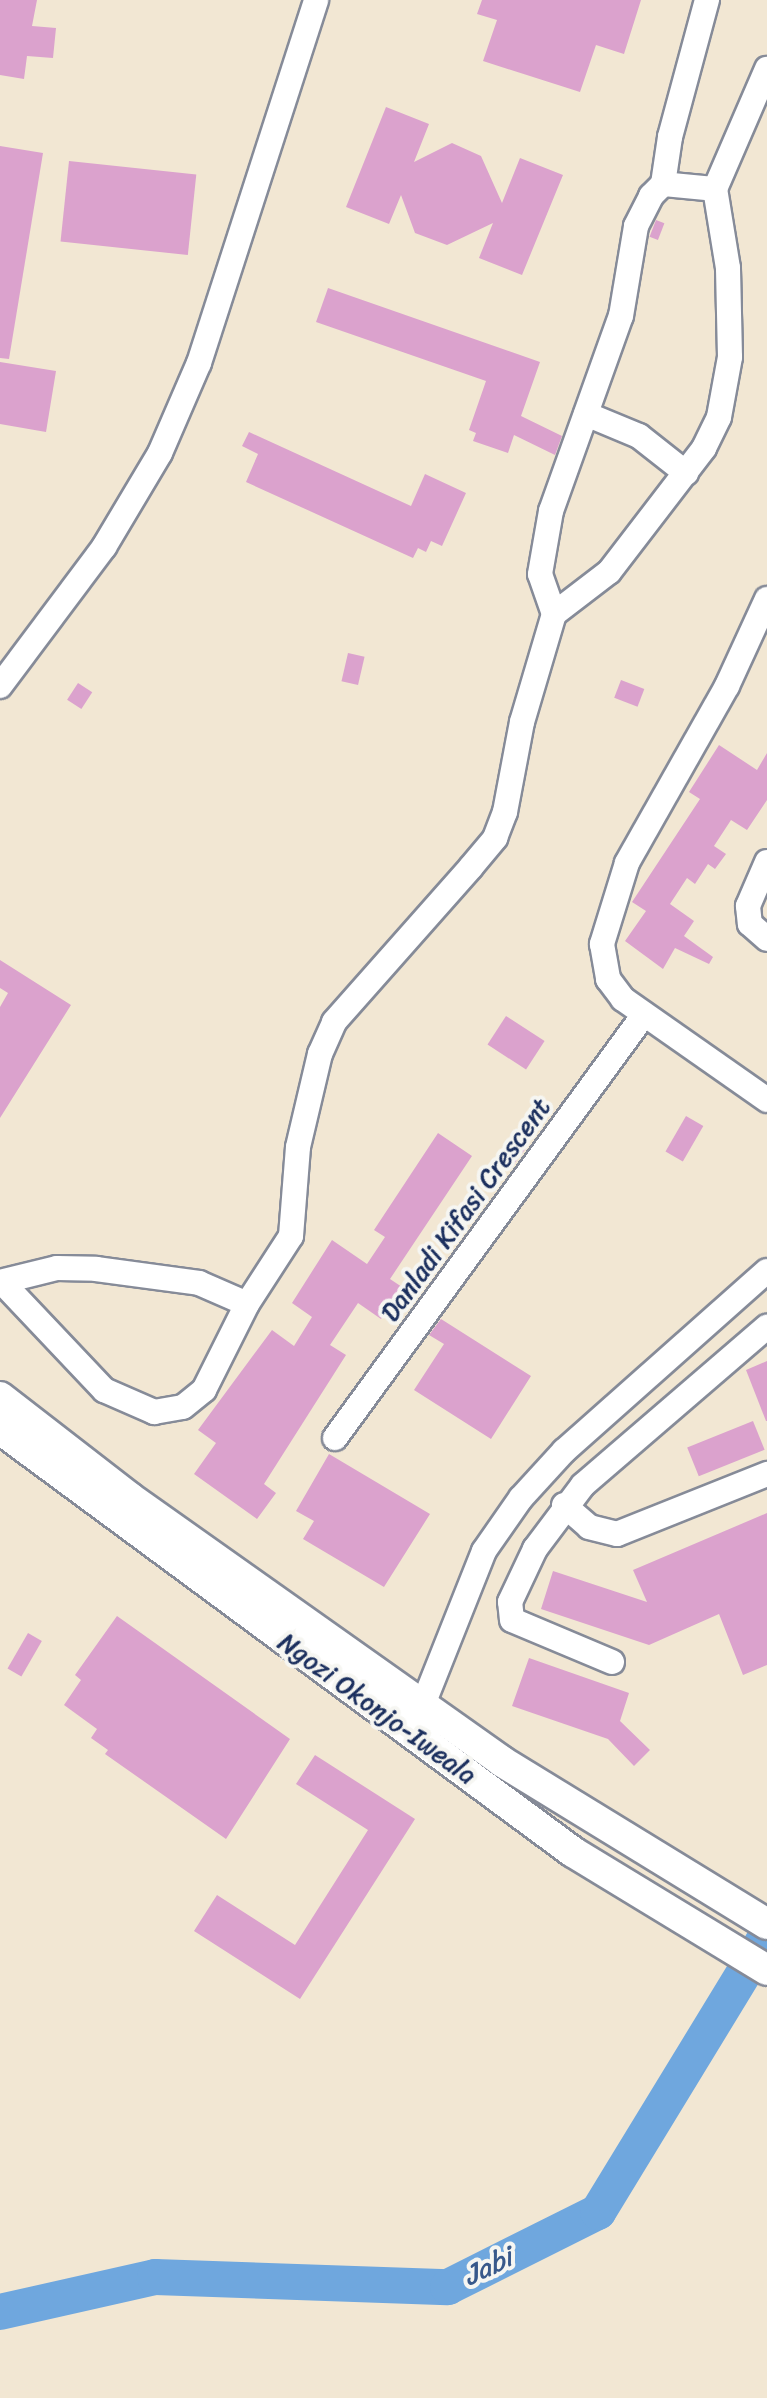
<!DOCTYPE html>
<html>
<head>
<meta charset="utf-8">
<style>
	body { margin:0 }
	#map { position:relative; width:767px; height:2398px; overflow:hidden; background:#f2e7d3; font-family:Sriracha,sans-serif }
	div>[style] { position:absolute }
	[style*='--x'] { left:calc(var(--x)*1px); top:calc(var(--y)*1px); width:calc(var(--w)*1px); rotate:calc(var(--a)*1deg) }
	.river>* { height:36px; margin:-18px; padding:0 18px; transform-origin:18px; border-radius:18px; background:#6fa7de }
	.building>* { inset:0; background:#dba2cd; transform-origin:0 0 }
	.roads { filter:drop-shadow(2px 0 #868b98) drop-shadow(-2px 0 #868b98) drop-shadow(0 2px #868b98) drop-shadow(0 -2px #868b98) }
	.minor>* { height:24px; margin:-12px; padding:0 12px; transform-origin:12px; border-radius:12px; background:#fff }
	.tertiary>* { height:30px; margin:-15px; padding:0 15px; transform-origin:15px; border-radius:15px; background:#fff }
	span { translate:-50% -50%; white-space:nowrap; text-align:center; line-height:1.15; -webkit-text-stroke:8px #f6f6f2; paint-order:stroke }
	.street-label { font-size:26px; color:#1b2f5e }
	.water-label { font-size:28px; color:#38598b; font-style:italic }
</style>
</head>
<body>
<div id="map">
	<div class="river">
		<div style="--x:0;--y:2312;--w:159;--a:-12.7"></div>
		<div style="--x:155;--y:2277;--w:293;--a:2"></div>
		<div style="--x:448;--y:2287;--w:168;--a:-26.6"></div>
		<div style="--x:598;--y:2212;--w:324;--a:-58.6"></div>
	</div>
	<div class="building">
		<div style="clip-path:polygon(0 0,37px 0,32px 26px,56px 28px,53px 58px,27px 56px,24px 79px,0 75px)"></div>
		<div style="clip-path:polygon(482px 0,641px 0,624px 54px,596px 45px,580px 92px,483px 61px,497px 20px,477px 14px)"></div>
		<div style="clip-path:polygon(386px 107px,429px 124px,414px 162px,452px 143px,481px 156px,502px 203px,520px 158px,563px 175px,522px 275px,479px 258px,493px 223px,447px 245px,415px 233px,401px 195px,389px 224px,346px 207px)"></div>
		<div style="clip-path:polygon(0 146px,43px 153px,9px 359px,0 358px)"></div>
		<div style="left:69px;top:161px;width:128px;height:81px;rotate:6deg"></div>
		<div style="left:656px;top:220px;width:9px;height:18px;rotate:21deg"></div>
		<div style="clip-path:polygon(328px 288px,540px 362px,521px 416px,562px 436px,555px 455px,514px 435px,508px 453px,473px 441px,476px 433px,469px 430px,486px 381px,316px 322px)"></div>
		<div style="clip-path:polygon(0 362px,56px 371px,46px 432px,0 424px)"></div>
		<div style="clip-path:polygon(249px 432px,411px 506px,425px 474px,466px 493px,442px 546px,431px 541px,426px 552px,418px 548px,413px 558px,246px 482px,258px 454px,242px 446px)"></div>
		<div style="left:348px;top:653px;width:17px;height:29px;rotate:13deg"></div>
		<div style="left:621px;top:680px;width:25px;height:19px;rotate:21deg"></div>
		<div style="left:78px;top:683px;width:17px;height:20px;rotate:33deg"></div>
		<div style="clip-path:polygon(719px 745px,757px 770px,767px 753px,767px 800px,747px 830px,731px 820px,714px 846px,726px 854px,715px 869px,708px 864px,695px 884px,687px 878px,670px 904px,694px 921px,684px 936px,713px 957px,709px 964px,675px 948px,663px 969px,625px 941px,646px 911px,632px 902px,700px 799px,689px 792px)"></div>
		<div style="clip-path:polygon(0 960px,71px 1005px,0 1118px,0 1007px,8px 993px,0 988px)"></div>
		<div style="left:506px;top:1016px;width:46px;height:34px;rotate:33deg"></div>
		<div style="left:686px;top:1116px;width:20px;height:41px;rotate:30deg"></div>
		<div style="clip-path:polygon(438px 1133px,472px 1156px,390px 1279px,402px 1287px,381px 1319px,358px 1303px,330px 1345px,346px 1355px,264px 1484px,276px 1493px,257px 1519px,194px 1474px,216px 1443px,198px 1430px,272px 1330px,294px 1346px,312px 1317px,292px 1303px,332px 1240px,367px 1264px,385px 1237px,374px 1230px)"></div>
		<div style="left:513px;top:1139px;width:16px;height:22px;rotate:38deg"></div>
		<div style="clip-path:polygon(441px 1319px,531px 1376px,491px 1439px,414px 1390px,444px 1344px,429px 1335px)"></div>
		<div style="clip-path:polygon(767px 1361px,767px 1421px,766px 1421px,746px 1370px)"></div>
		<div style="left:753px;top:1421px;width:31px;height:71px;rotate:68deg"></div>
		<div style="clip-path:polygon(329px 1454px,430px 1514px,384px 1587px,303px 1539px,314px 1521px,296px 1511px)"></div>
		<div style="clip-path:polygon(767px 1513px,767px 1665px,743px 1675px,719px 1614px,649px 1645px,541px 1609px,553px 1571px,647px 1602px,633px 1570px)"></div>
		<div style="clip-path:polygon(117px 1616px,290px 1739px,226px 1839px,105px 1754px,108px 1750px,91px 1738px,97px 1729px,64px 1705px,81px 1680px,75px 1675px)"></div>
		<div style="left:28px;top:1633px;width:16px;height:41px;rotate:30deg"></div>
		<div style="clip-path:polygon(529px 1658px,629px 1693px,620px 1721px,650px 1750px,634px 1766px,608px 1739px,512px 1706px)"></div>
		<div style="clip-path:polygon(315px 1755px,415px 1819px,300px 1999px,194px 1931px,217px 1895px,295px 1945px,368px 1830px,296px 1784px)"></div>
	</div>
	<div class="roads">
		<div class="minor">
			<div style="--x:663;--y:184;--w:48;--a:-81.5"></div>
			<div style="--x:670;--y:137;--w:142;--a:-74.9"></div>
			<div style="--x:586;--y:414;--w:57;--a:22.5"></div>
			<div style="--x:639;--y:436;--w:60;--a:38.2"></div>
			<div style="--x:767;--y:599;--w:96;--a:114.7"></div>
			<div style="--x:727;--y:686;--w:203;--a:119.5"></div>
			<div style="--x:627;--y:863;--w:85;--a:107.2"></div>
			<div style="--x:602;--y:944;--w:36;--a:80"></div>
			<div style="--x:608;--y:979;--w:25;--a:53"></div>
			<div style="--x:623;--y:999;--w:176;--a:35"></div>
			<div style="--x:554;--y:614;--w:69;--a:-37.4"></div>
			<div style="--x:609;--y:572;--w:156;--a:-52.5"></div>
			<div style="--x:704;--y:448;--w:34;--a:-64"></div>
			<div style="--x:719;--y:417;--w:61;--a:-79.6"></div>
			<div style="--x:730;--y:357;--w:89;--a:-91.3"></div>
			<div style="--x:728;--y:268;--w:80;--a:-99.3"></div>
			<div style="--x:715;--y:189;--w:131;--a:-66.6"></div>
			<div style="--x:0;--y:686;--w:174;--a:-53.2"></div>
			<div style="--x:104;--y:547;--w:109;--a:-59.2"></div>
			<div style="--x:160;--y:453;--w:98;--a:-66.6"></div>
			<div style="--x:199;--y:363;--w:381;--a:-72.1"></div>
			<div style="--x:767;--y:862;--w:48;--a:113.4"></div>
			<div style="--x:748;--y:906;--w:18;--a:84"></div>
			<div style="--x:750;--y:924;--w:23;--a:41"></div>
			<div style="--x:0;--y:1282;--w:59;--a:-13.8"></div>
			<div style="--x:57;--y:1268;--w:39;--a:1"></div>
			<div style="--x:96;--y:1269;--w:104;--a:7.7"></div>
			<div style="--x:199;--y:1283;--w:52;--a:23.6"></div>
			<div style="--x:247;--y:1304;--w:81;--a:-57.1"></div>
			<div style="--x:291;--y:1236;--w:89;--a:-85.5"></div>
			<div style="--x:298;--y:1147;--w:96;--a:-76.7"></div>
			<div style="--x:320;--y:1054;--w:35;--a:-66"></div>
			<div style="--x:334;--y:1022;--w:207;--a:-48.5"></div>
			<div style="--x:471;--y:867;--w:38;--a:-50"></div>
			<div style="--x:495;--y:838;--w:28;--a:-69"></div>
			<div style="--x:505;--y:812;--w:92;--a:-79.3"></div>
			<div style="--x:522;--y:722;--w:113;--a:-73.5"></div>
			<div style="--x:554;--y:614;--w:42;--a:-109.3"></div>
			<div style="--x:540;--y:574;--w:64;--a:-80.1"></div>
			<div style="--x:551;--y:511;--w:207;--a:-70.3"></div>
			<div style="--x:621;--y:316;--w:91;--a:-80.5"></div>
			<div style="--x:636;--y:226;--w:34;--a:-63"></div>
			<div style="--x:651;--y:196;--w:17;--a:-45"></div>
			<div style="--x:663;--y:184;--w:52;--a:5.5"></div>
			<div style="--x:2;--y:1282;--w:149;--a:46.6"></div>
			<div style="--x:104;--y:1390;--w:55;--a:23.7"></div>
			<div style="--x:154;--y:1412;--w:29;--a:-10"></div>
			<div style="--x:183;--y:1407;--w:27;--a:-39"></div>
			<div style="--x:204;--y:1390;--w:96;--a:-63.4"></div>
			<div style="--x:335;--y:1438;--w:522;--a:-53.88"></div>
			<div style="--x:564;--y:1505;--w:33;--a:41"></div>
			<div style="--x:589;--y:1527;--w:29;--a:14"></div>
			<div style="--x:617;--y:1534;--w:162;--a:-21.8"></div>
			<div style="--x:612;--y:1662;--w:108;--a:-157.2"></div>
			<div style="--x:512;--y:1620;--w:18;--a:-96"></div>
			<div style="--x:510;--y:1602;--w:59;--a:-64.7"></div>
			<div style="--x:535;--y:1549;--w:80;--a:-53.1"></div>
			<div style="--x:583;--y:1485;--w:243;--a:-40.7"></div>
			<div style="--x:416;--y:1722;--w:184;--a:-68.3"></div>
			<div style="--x:484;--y:1551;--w:65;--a:-55.1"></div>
			<div style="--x:521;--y:1498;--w:64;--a:-47.5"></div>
			<div style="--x:564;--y:1451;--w:271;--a:-41.6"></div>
		</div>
		<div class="tertiary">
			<div style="--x:0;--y:1397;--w:165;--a:37.8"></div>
			<div style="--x:130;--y:1498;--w:455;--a:35.3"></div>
			<div style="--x:501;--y:1761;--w:312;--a:31.5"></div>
			<div style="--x:0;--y:1429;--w:712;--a:36.44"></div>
			<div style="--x:573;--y:1852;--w:227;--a:31.3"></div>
		</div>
	</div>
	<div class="street-label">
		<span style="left:466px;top:1210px;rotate:-54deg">Danladi Kifasi Crescent</span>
		<span style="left:377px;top:1709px;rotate:36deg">Ngozi Okonjo-Iweala</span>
	</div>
	<div class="water-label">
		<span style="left:488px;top:2267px;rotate:-26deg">Jabi</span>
	</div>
</div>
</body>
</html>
